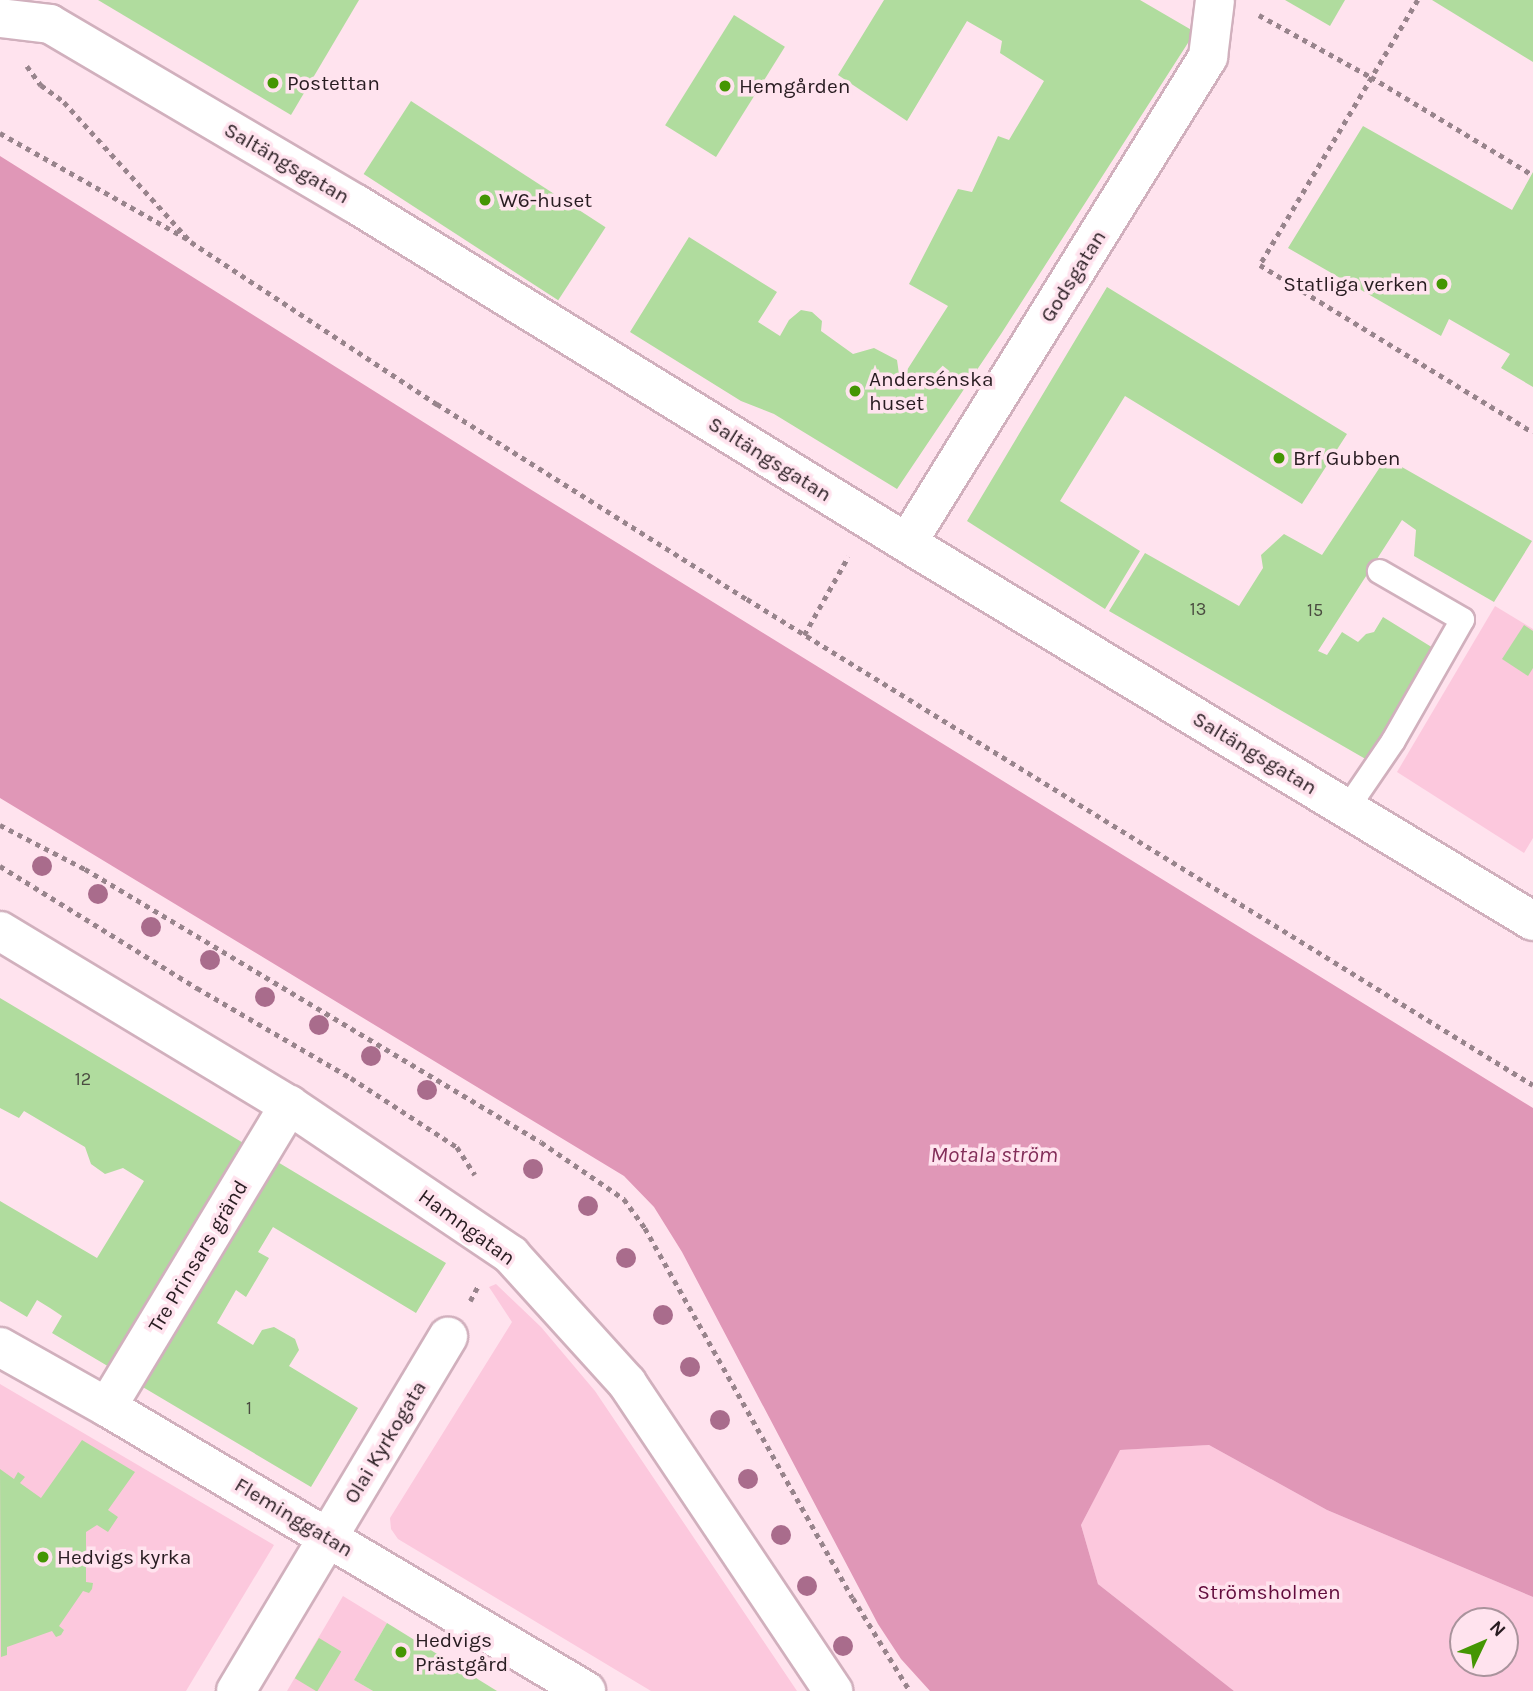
<!DOCTYPE html>
<html>
<head>
<meta charset="utf-8">
<style>
	body { margin:0 }
	#map { position:relative; width:1533px; height:1691px; overflow:hidden; background:#ffe3ee; font-family:Karla,sans-serif }
	div>[style] { position:absolute }
	[style*='--x'] { left:calc(var(--x)*1px); top:calc(var(--y)*1px); width:calc(var(--w)*1px); rotate:calc(var(--a)*1deg) }
	.green>* { inset:0; background:#fcc8dd }
	.water>* { inset:0; background:#e097b7 }
	.building>* { inset:0; background:#b0dc9e; transform-origin:0 0 }
	.path>* { height:4.5px; margin-top:-2.25px; transform-origin:0; background:repeating-linear-gradient(90deg,#98848c 0 5px,transparent 0 10px) }
	.roads { filter:drop-shadow(2px 0 #d1b0bd) drop-shadow(-2px 0 #d1b0bd) drop-shadow(0 2px #d1b0bd) drop-shadow(0 -2px #d1b0bd) }
	.lane>* { height:23px; margin:-11.5px; padding:0 11.5px; transform-origin:11.5px; border-radius:11.5px; background:#fff }
	.street>* { height:38px; margin:-19px; padding:0 19px; transform-origin:19px; border-radius:19px; background:#fff }
	.secondary>* { height:38px; margin:-19px; padding:0 19px; transform-origin:19px; border-radius:19px; background:#fff }
	.trees>* { width:20px; height:20px; margin:-10px; border-radius:50%; background:#a96c8c }
	.dots>* { width:19px; height:19px; translate:-50% -50%; box-sizing:border-box; border:4px solid #ffe3ee; border-radius:50% }
	span { translate:-50% -50%; white-space:nowrap; text-align:center; line-height:1.15; -webkit-text-stroke:7px #ffe3ee; paint-order:stroke }
	.number-label { font-size:18px; color:#4a4c40 }
	.number-label span { -webkit-text-stroke-width:0 }
	.poi-label { font-size:21px; color:#281c21 }
	.left { translate:0 -50%; text-align:left }
	.right { translate:-100% -50%; text-align:right }
	.street-label { font-size:21px; color:#281c21 }
	.park-label { font-size:21px; color:#620b3c }
	.water-label { font-size:23px; color:#832e59; font-style:italic }
	.north { position:absolute; left:1449px; top:1607px; width:70px; height:70px; box-sizing:border-box; background:#ffe3ee; border:2px solid #a9939c; border-radius:50%; rotate:46deg; font-size:19px; font-weight:700; line-height:28px; text-align:center; color:#281c21 }
	.north::after { content:''; display:block; margin:auto; width:24px; height:32px; background:#449603; clip-path:polygon(50% 0,100% 100%,50% 72%,0 100%) }
</style>
</head>
<body>
<div id="map">
	<div class="green">
		<div style="clip-path:polygon(1495px 606px,1533px 629px,1533px 838px,1524px 853px,1397px 772px)"></div>
		<div style="clip-path:polygon(496px 1284px,541px 1327px,595px 1391px,797px 1691px,651px 1691px,398px 1539px,391px 1529px,390px 1518px,512px 1322px,489px 1287px)"></div>
		<div style="clip-path:polygon(0 1384px,274px 1545px,186px 1691px,0 1691px)"></div>
		<div style="clip-path:polygon(evenodd,1209px 1445px,1327px 1510px,1533px 1597px,1533px 1691px,1234px 1691px,1098px 1584px,1081px 1525px,1119px 1450px,1209px 1445px,1463px 1621px,1505px 1621px,1505px 1663px,1463px 1663px,1463px 1621px)"></div>
		<div style="clip-path:polygon(343px 1596px,387px 1623px,354px 1680px,373px 1691px,287px 1691px)"></div>
	</div>
	<div class="water">
		<div style="clip-path:polygon(0 156px,530px 489px,1533px 1108px,1533px 1597px,1327px 1510px,1209px 1445px,1120px 1450px,1081px 1525px,1098px 1584px,1234px 1691px,930px 1691px,901px 1659px,878px 1624px,682px 1252px,654px 1207px,624px 1176px,0 798px)"></div>
	</div>
	<div class="building">
		<div style="clip-path:polygon(98px 0,359px 0,291px 115px)"></div>
		<div style="clip-path:polygon(884px 0,1140px 0,1195px 32px,1001px 334px,897px 489px,774px 414px,741px 401px,630px 332px,689px 237px,777px 292px,758px 322px,780px 336px,789px 320px,801px 310px,812px 312px,822px 321px,821px 331px,853px 354px,874px 348px,897px 360px,900px 381px,948px 306px,909px 284px,958px 189px,972px 192px,998px 136px,1009px 140px,1044px 81px,1000px 53px,1002px 41px,967px 21px,907px 121px,838px 75px)"></div>
		<div style="clip-path:polygon(1285px 0,1345px 0,1330px 26px)"></div>
		<div style="clip-path:polygon(1432px 0,1533px 0,1533px 62px)"></div>
		<div style="left:734px;top:15px;width:60px;height:130px;rotate:32deg"></div>
		<div style="left:411px;top:101px;width:232px;height:87px;rotate:33deg"></div>
		<div style="clip-path:polygon(1363px 126px,1512px 210px,1533px 172px,1533px 387px,1501px 368px,1510px 354px,1449px 319px,1441px 336px,1288px 248px)"></div>
		<div style="clip-path:polygon(1107px 287px,1347px 434px,1302px 504px,1125px 396px,1060px 501px,1140px 551px,1105px 609px,967px 521px)"></div>
		<div style="clip-path:polygon(1386px 458px,1532px 541px,1494px 602px,1414px 556px,1416px 530px,1402px 520px,1318px 651px,1327px 655px,1342px 632px,1358px 642px,1366px 634px,1374px 632px,1383px 617px,1438px 651px,1369px 761px,1109px 611px,1145px 553px,1239px 606px,1263px 568px,1261px 555px,1284px 534px,1322px 555px)"></div>
		<div style="clip-path:polygon(1524px 625px,1533px 631px,1533px 668px,1528px 676px,1502px 659px)"></div>
		<div style="clip-path:polygon(0 998px,245px 1144px,111px 1368px,52px 1333px,62px 1316px,50px 1308px,37px 1300px,27px 1317px,0 1301px,0 1201px,97px 1258px,144px 1181px,123px 1168px,105px 1174px,91px 1164px,85px 1147px,24px 1111px,19px 1118px,0 1108px)"></div>
		<div style="clip-path:polygon(271px 1158px,446px 1263px,416px 1313px,273px 1227px,258px 1252px,269px 1258px,246px 1297px,236px 1290px,217px 1323px,253px 1345px,262px 1330px,274px 1327px,295px 1339px,299px 1350px,289px 1366px,358px 1408px,311px 1487px,136px 1383px)"></div>
		<div style="clip-path:polygon(82px 1440px,135px 1472px,108px 1510px,118px 1517px,108px 1532px,97px 1525px,86px 1532px,86px 1582px,93px 1583px,92px 1589px,89px 1593px,83px 1591px,59px 1626px,64px 1630px,61px 1635px,56px 1637px,52px 1631px,7px 1647px,7px 1655px,1px 1657px,0 1469px,14px 1479px,18px 1472px,25px 1477px,20px 1483px,41px 1498px)"></div>
		<div style="clip-path:polygon(387px 1623px,497px 1691px,373px 1691px,354px 1680px)"></div>
		<div style="left:319px;top:1638px;width:26px;height:47px;rotate:31deg"></div>
	</div>
	<div class="path">
		<div style="--x:1418;--y:0;--w:309;--a:120.8"></div>
		<div style="--x:1260;--y:265;--w:320;--a:31.5"></div>
		<div style="--x:1259;--y:15;--w:128;--a:29"></div>
		<div style="--x:1371;--y:77;--w:189;--a:31.2"></div>
		<div style="--x:27;--y:66;--w:24;--a:54"></div>
		<div style="--x:41;--y:85;--w:29;--a:36"></div>
		<div style="--x:64;--y:102;--w:189;--a:47.8"></div>
		<div style="--x:191;--y:242;--w:295;--a:33.4"></div>
		<div style="--x:437;--y:404;--w:366;--a:32.2"></div>
		<div style="--x:747;--y:599;--w:924;--a:31.73"></div>
		<div style="--x:0;--y:133;--w:215;--a:29.5"></div>
		<div style="--x:804;--y:635;--w:90;--a:-60.6"></div>
		<div style="--x:0;--y:825;--w:96;--a:27.4"></div>
		<div style="--x:85;--y:869;--w:531;--a:30.91"></div>
		<div style="--x:541;--y:1142;--w:101;--a:34.5"></div>
		<div style="--x:624;--y:1199;--w:36;--a:54"></div>
		<div style="--x:645;--y:1228;--w:424;--a:60.7"></div>
		<div style="--x:853;--y:1598;--w:109;--a:58.5"></div>
		<div style="--x:0;--y:866;--w:232;--a:31.8"></div>
		<div style="--x:197;--y:988;--w:178;--a:30.3"></div>
		<div style="--x:351;--y:1078;--w:126;--a:33.1"></div>
		<div style="--x:457;--y:1147;--w:33;--a:57"></div>
		<div style="--x:470;--y:1301;--w:19;--a:-62"></div>
	</div>
	<div class="roads">
		<div class="lane">
			<div style="--x:1346;--y:809;--w:83;--a:-55.7"></div>
			<div style="--x:1393;--y:740;--w:139;--a:-60.3"></div>
			<div style="--x:1462;--y:619;--w:96;--a:-150"></div>
		</div>
		<div class="street">
			<div style="--x:0;--y:18;--w:50;--a:6.8"></div>
			<div style="--x:50;--y:24;--w:355;--a:30.5"></div>
			<div style="--x:356;--y:204;--w:647;--a:31.6"></div>
			<div style="--x:907;--y:543;--w:731;--a:31.13"></div>
			<div style="--x:907;--y:543;--w:572;--a:-58.23"></div>
			<div style="--x:1208;--y:57;--w:57;--a:-83"></div>
			<div style="--x:0;--y:1347;--w:123;--a:29.3"></div>
			<div style="--x:107;--y:1407;--w:557;--a:30.66"></div>
			<div style="--x:107;--y:1407;--w:353;--a:-58.9"></div>
			<div style="--x:236;--y:1691;--w:413;--a:-59.1"></div>
		</div>
		<div class="secondary">
			<div style="--x:0;--y:931;--w:337;--a:31.1"></div>
			<div style="--x:289;--y:1105;--w:268;--a:34"></div>
			<div style="--x:511;--y:1255;--w:173;--a:47.8"></div>
			<div style="--x:627;--y:1383;--w:371;--a:56.2"></div>
		</div>
	</div>
	<div class="trees">
		<div style="left:42px;top:866px"></div>
		<div style="left:98px;top:894px"></div>
		<div style="left:151px;top:927px"></div>
		<div style="left:210px;top:960px"></div>
		<div style="left:265px;top:997px"></div>
		<div style="left:319px;top:1025px"></div>
		<div style="left:371px;top:1056px"></div>
		<div style="left:427px;top:1090px"></div>
		<div style="left:533px;top:1169px"></div>
		<div style="left:588px;top:1206px"></div>
		<div style="left:626px;top:1258px"></div>
		<div style="left:663px;top:1315px"></div>
		<div style="left:690px;top:1367px"></div>
		<div style="left:720px;top:1420px"></div>
		<div style="left:748px;top:1479px"></div>
		<div style="left:781px;top:1535px"></div>
		<div style="left:807px;top:1586px"></div>
		<div style="left:843px;top:1646px"></div>
	</div>
	<div class="dots">
		<div style="left:273px;top:83px;background:#449603"></div>
		<div style="left:725px;top:86px;background:#449603"></div>
		<div style="left:485px;top:200px;background:#449603"></div>
		<div style="left:1442px;top:284px;background:#449603"></div>
		<div style="left:855px;top:391px;background:#449603"></div>
		<div style="left:1279px;top:458px;background:#449603"></div>
		<div style="left:43px;top:1557px;background:#449603"></div>
		<div style="left:401px;top:1652px;background:#449603"></div>
	</div>
	<div class="number-label">
		<span style="left:1198px;top:609px">13</span>
		<span style="left:1315px;top:610px">15</span>
		<span style="left:83px;top:1079px">12</span>
		<span style="left:249px;top:1408px">1</span>
	</div>
	<div class="poi-label">
		<span class="left" style="left:287px;top:83px">Postettan</span>
		<span class="left" style="left:739px;top:86px">Hemgården</span>
		<span class="left" style="left:499px;top:200px">W6-huset</span>
		<span class="right" style="left:1428px;top:284px">Statliga verken</span>
		<span class="left" style="left:869px;top:391px">Andersénska<br>huset</span>
		<span class="left" style="left:1293px;top:458px">Brf Gubben</span>
		<span class="left" style="left:57px;top:1557px">Hedvigs kyrka</span>
		<span class="left" style="left:415px;top:1652px">Hedvigs<br>Prästgård</span>
	</div>
	<div class="street-label">
		<span style="left:287px;top:163px;rotate:30deg">Saltängsgatan</span>
		<span style="left:1073px;top:276px;rotate:-58deg">Godsgatan</span>
		<span style="left:770px;top:459px;rotate:32deg">Saltängsgatan</span>
		<span style="left:1255px;top:753px;rotate:31deg">Saltängsgatan</span>
		<span style="left:467px;top:1227px;rotate:36deg">Hamngatan</span>
		<span style="left:198px;top:1256px;rotate:-59deg">Tre Prinsars gränd</span>
		<span style="left:385px;top:1442px;rotate:-59deg">Olai Kyrkogata</span>
		<span style="left:294px;top:1517px;rotate:31deg">Fleminggatan</span>
	</div>
	<div class="park-label">
		<span style="left:1269px;top:1592px">Strömsholmen</span>
	</div>
	<div class="water-label">
		<span style="left:994px;top:1155px">Motala ström</span>
	</div>
	<div class="north">N</div>
</div>
</body>
</html>
